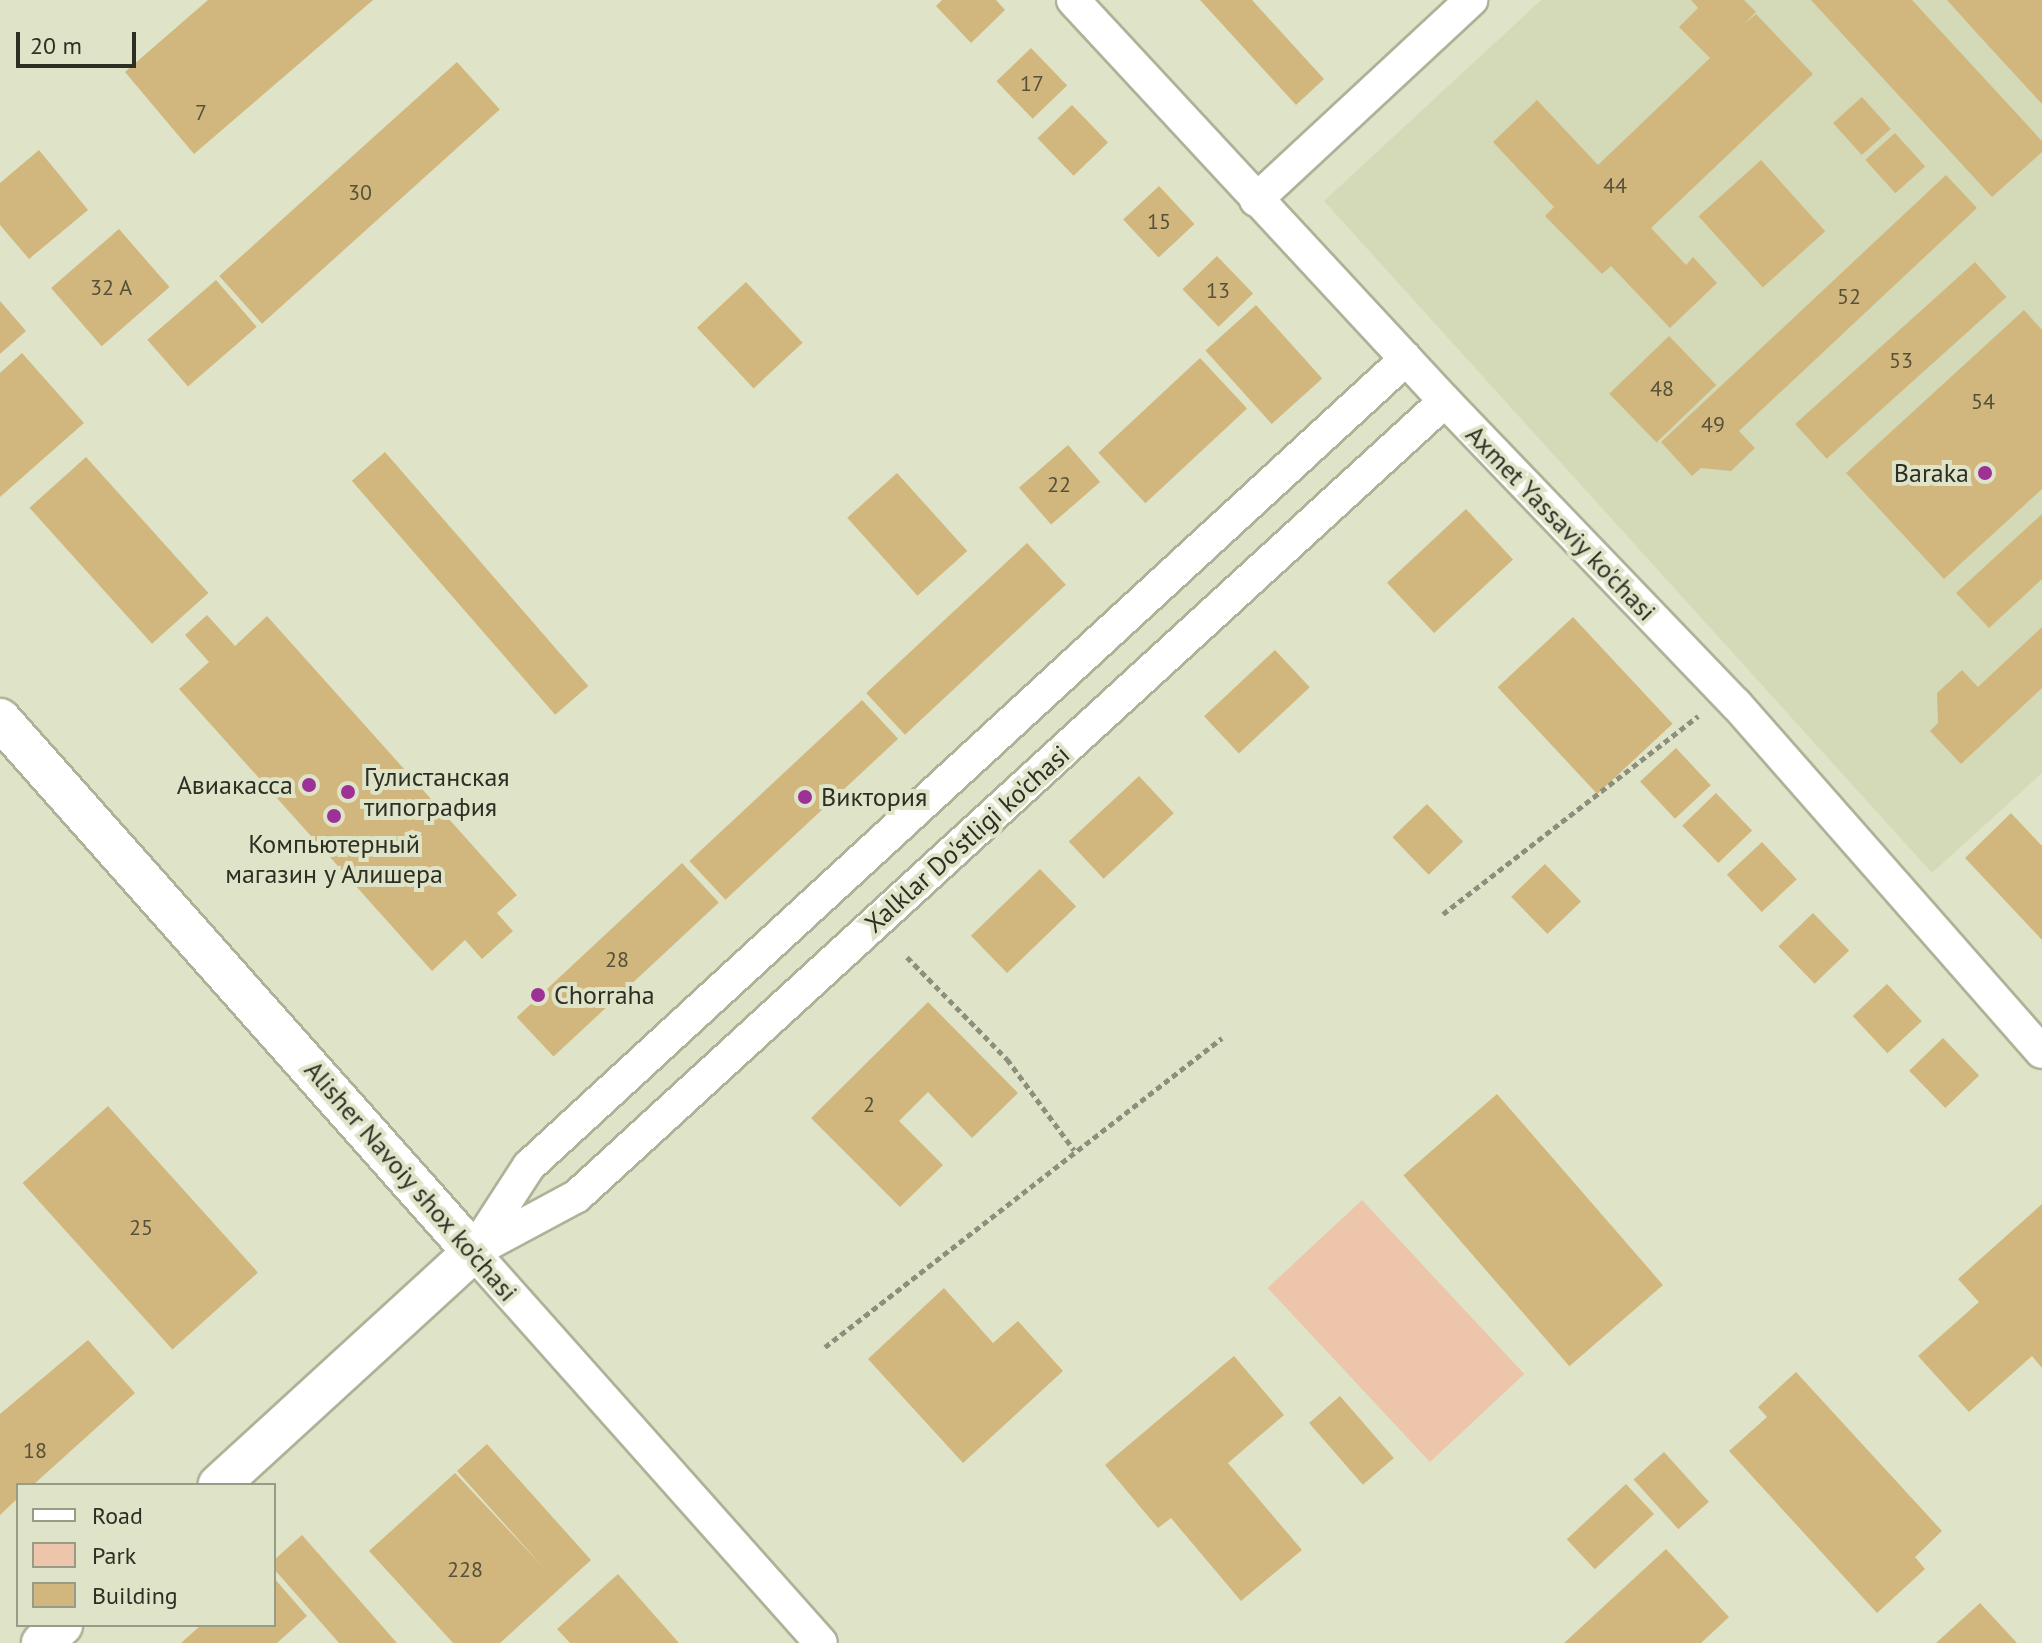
<!DOCTYPE html>
<html>
<head>
<meta charset="utf-8">
<style>
	body { margin:0 }
	#map { position:relative; width:2042px; height:1643px; overflow:hidden; background:#dfe4c8; font-family:"PT Sans",sans-serif }
	div>[style] { position:absolute }
	[style*='--x'] { left:calc(var(--x)*1px); top:calc(var(--y)*1px); width:calc(var(--w)*1px); rotate:calc(var(--a)*1deg) }
	.built>* { inset:0; background:#d4dab7 }
	.green>* { inset:0; background:#ecc5aa; transform-origin:0 0 }
	.building>* { inset:0; background:#d1b77d; transform-origin:0 0 }
	.path>* { height:5px; margin-top:-2.5px; transform-origin:0; background:repeating-linear-gradient(90deg,#8c8f7b 0 6px,transparent 0 10px) }
	.roads { filter:drop-shadow(2px 0 #aeb298) drop-shadow(-2px 0 #aeb298) drop-shadow(0 2px #aeb298) drop-shadow(0 -2px #aeb298) }
	.minor>* { height:32px; margin:-16px; padding:0 16px; transform-origin:16px; border-radius:16px; background:#fff }
	.tertiary>* { height:40px; margin:-20px; padding:0 20px; transform-origin:20px; border-radius:20px; background:#fff }
	.dots>* { width:22px; height:22px; translate:-50% -50%; box-sizing:border-box; border:4px solid #dfe4c8; border-radius:50% }
	span { translate:-50% -50%; white-space:nowrap; text-align:center; line-height:1.15; -webkit-text-stroke:8px #dfe4c8; paint-order:stroke }
	.number-label { font-size:22px; color:#56513a }
	.number-label span { -webkit-text-stroke-width:0 }
	.poi-label { font-size:26px; color:#2d2f24 }
	.right { translate:-100% -50%; text-align:right }
	.left { translate:0 -50%; text-align:left }
	.street-label { font-size:26px; color:#2d2f24 }
	.legend { position:absolute; left:16px; top:1483px; width:260px; height:144px; box-sizing:border-box; background:#dfe4c8; border:2px solid #989c86; margin:0; padding:10px 14px; list-style:none; font-size:24px; color:#2d2f24 }
	.legend li { display:flex; align-items:center; gap:16px; height:40px }
	.legend b { width:40px; border:2px solid #989c86 }
	.scale { position:absolute; left:16px; top:32px; width:120px; height:36px; box-sizing:border-box; border:4px solid #2d2f24; border-top:0; padding-left:10px; font-size:24px; line-height:28px; white-space:nowrap; color:#2d2f24; -webkit-text-stroke:6px #dfe4c8; paint-order:stroke }
</style>
</head>
<body>
<div id="map">
	<div class="built">
		<div style="clip-path:polygon(1541px 0,2042px 0,2042px 773px,1932px 873px,1324px 201px)"></div>
	</div>
	<div class="green">
		<div style="left:1362px;top:1200px;width:238px;height:129px;rotate:47deg"></div>
	</div>
	<div class="building">
		<div style="clip-path:polygon(208px 0,373px 0,194px 154px,125px 72px)"></div>
		<div style="clip-path:polygon(942px 0,996px 0,1005px 10px,971px 43px,936px 6px)"></div>
		<div style="clip-path:polygon(1200px 0,1252px 0,1324px 79px,1296px 105px)"></div>
		<div style="clip-path:polygon(1691px 0,1744px 0,1756px 12px,1744px 24px,1756px 14px,1813px 74px,1651px 228px,1686px 265px,1693px 257px,1717px 283px,1670px 328px,1611px 266px,1602px 274px,1545px 216px,1554px 207px,1493px 142px,1537px 100px,1598px 165px,1710px 58px,1679px 27px,1698px 8px)"></div>
		<div style="clip-path:polygon(1811px 0,1912px 0,2042px 141px,2042px 152px,1992px 197px)"></div>
		<div style="clip-path:polygon(1947px 0,2042px 0,2042px 104px,1984px 41px)"></div>
		<div style="left:1031px;top:48px;width:52px;height:48px;rotate:46deg"></div>
		<div style="left:457px;top:62px;width:64px;height:320px;rotate:48deg"></div>
		<div style="left:1862px;top:97px;width:43px;height:39px;rotate:48deg"></div>
		<div style="left:1072px;top:105px;width:52px;height:48px;rotate:46deg"></div>
		<div style="left:1895px;top:133px;width:45px;height:40px;rotate:48deg"></div>
		<div style="clip-path:polygon(39px 150px,88px 210px,29px 259px,0 225px,0 183px)"></div>
		<div style="left:1761px;top:160px;width:96px;height:84px;rotate:48deg"></div>
		<div style="clip-path:polygon(1946px 175px,1977px 208px,1739px 431px,1755px 448px,1731px 471px,1701px 468px,1692px 476px,1661px 442px)"></div>
		<div style="left:1159px;top:186px;width:52px;height:49px;rotate:47deg"></div>
		<div style="left:119px;top:229px;width:77px;height:90px;rotate:49deg"></div>
		<div style="left:1217px;top:256px;width:52px;height:48px;rotate:46deg"></div>
		<div style="left:1975px;top:262px;width:47px;height:242px;rotate:48deg"></div>
		<div style="left:216px;top:280px;width:62px;height:91px;rotate:49deg"></div>
		<div style="left:746px;top:282px;width:83px;height:67px;rotate:47deg"></div>
		<div style="clip-path:polygon(0 301px,26px 331px,0 354px)"></div>
		<div style="left:1256px;top:305px;width:99px;height:68px;rotate:48deg"></div>
		<div style="clip-path:polygon(2024px 310px,2042px 330px,2042px 489px,1944px 579px,1846px 473px)"></div>
		<div style="left:1669px;top:336px;width:68px;height:83px;rotate:46deg"></div>
		<div style="clip-path:polygon(22px 353px,84px 423px,0 497px,0 373px)"></div>
		<div style="left:1200px;top:358px;width:69px;height:139px;rotate:47deg"></div>
		<div style="left:1068px;top:445px;width:49px;height:65px;rotate:49deg"></div>
		<div style="left:385px;top:452px;width:310px;height:44px;rotate:49deg"></div>
		<div style="left:86px;top:457px;width:183px;height:76px;rotate:48deg"></div>
		<div style="left:897px;top:473px;width:105px;height:67px;rotate:48deg"></div>
		<div style="left:1466px;top:509px;width:69px;height:108px;rotate:47deg"></div>
		<div style="clip-path:polygon(2042px 514px,2042px 579px,1989px 628px,1956px 593px)"></div>
		<div style="left:1027px;top:543px;width:57px;height:220px;rotate:47deg"></div>
		<div style="clip-path:polygon(207px 615px,235px 646px,267px 616px,517px 895px,497px 913px,513px 931px,482px 959px,465px 940px,432px 971px,179px 689px,209px 662px,185px 635px)"></div>
		<div style="left:1573px;top:617px;width:146px;height:103px;rotate:47deg"></div>
		<div style="clip-path:polygon(2042px 627px,2042px 688px,1961px 764px,1930px 731px,1938px 723px,1937px 693px,1962px 670px,1978px 687px)"></div>
		<div style="left:1275px;top:650px;width:51px;height:97px;rotate:47deg"></div>
		<div style="left:862px;top:700px;width:53px;height:236px;rotate:47deg"></div>
		<div style="left:1676px;top:748px;width:51px;height:49px;rotate:47deg"></div>
		<div style="left:1139px;top:776px;width:51px;height:96px;rotate:47deg"></div>
		<div style="left:1716px;top:793px;width:52px;height:47px;rotate:46deg"></div>
		<div style="left:1427px;top:804px;width:52px;height:48px;rotate:46deg"></div>
		<div style="clip-path:polygon(2011px 813px,2042px 846px,2042px 940px,1965px 858px)"></div>
		<div style="left:1762px;top:842px;width:51px;height:48px;rotate:47deg"></div>
		<div style="left:682px;top:863px;width:54px;height:226px;rotate:47deg"></div>
		<div style="left:1545px;top:864px;width:52px;height:47px;rotate:46deg"></div>
		<div style="left:1040px;top:869px;width:52px;height:96px;rotate:46deg"></div>
		<div style="left:1813px;top:913px;width:52px;height:48px;rotate:46deg"></div>
		<div style="left:1887px;top:984px;width:51px;height:47px;rotate:47deg"></div>
		<div style="clip-path:polygon(928px 1002px,1018px 1093px,972px 1138px,928px 1092px,899px 1121px,943px 1165px,900px 1207px,811px 1118px)"></div>
		<div style="left:1943px;top:1038px;width:52px;height:47px;rotate:46deg"></div>
		<div style="left:1497px;top:1094px;width:253px;height:124px;rotate:49deg"></div>
		<div style="left:108px;top:1106px;width:224px;height:115px;rotate:48deg"></div>
		<div style="clip-path:polygon(2042px 1204px,2042px 1368px,2032px 1356px,1969px 1412px,1918px 1356px,1979px 1302px,1958px 1279px)"></div>
		<div style="clip-path:polygon(944px 1288px,993px 1343px,1018px 1321px,1063px 1371px,963px 1463px,868px 1359px)"></div>
		<div style="clip-path:polygon(88px 1340px,135px 1393px,33px 1485px,18px 1485px,18px 1498px,0 1515px,0 1414px)"></div>
		<div style="clip-path:polygon(1234px 1356px,1284px 1415px,1228px 1463px,1302px 1550px,1241px 1601px,1171px 1518px,1158px 1528px,1105px 1465px)"></div>
		<div style="clip-path:polygon(1796px 1372px,1942px 1531px,1915px 1557px,1925px 1569px,1877px 1613px,1729px 1451px,1767px 1417px,1758px 1407px)"></div>
		<div style="left:1340px;top:1396px;width:82px;height:41px;rotate:49deg"></div>
		<div style="clip-path:polygon(487px 1444px,591px 1560px,500px 1643px,453px 1643px,369px 1551px,455px 1473px,545px 1569px,457px 1471px)"></div>
		<div style="left:1664px;top:1452px;width:67px;height:41px;rotate:48deg"></div>
		<div style="left:1626px;top:1484px;width:41px;height:81px;rotate:47deg"></div>
		<div style="clip-path:polygon(302px 1535px,397px 1643px,339px 1643px,274px 1569px,274px 1560px)"></div>
		<div style="clip-path:polygon(1666px 1549px,1729px 1617px,1701px 1643px,1564px 1643px)"></div>
		<div style="clip-path:polygon(618px 1574px,679px 1643px,570px 1643px,557px 1629px)"></div>
		<div style="clip-path:polygon(274px 1578px,307px 1616px,277px 1643px,181px 1643px,201px 1625px,274px 1625px)"></div>
		<div style="clip-path:polygon(1980px 1603px,2017px 1643px,1936px 1643px)"></div>
	</div>
	<div class="path">
		<div style="--x:1443;--y:914;--w:323;--a:-37.8"></div>
		<div style="--x:907;--y:957;--w:143;--a:45.6"></div>
		<div style="--x:1007;--y:1059;--w:113;--a:53.6"></div>
		<div style="--x:825;--y:1347;--w:503;--a:-37.89"></div>
	</div>
	<div class="roads">
		<div class="minor">
			<div style="--x:1073;--y:0;--w:547;--a:47.15"></div>
			<div style="--x:1445;--y:401;--w:420;--a:46.2"></div>
			<div style="--x:1736;--y:704;--w:463;--a:48.7"></div>
			<div style="--x:1256;--y:200;--w:294;--a:-42.9"></div>
			<div style="--x:475;--y:1249;--w:99;--a:-57"></div>
			<div style="--x:529;--y:1166;--w:1192;--a:-42.62"></div>
			<div style="--x:473;--y:1252;--w:118;--a:-28.3"></div>
			<div style="--x:577;--y:1196;--w:1177;--a:-42.49"></div>
			<div style="--x:473;--y:1252;--w:523;--a:48.33"></div>
		</div>
		<div class="tertiary">
			<div style="--x:0;--y:719;--w:713;--a:48.41"></div>
			<div style="--x:473;--y:1252;--w:345;--a:137.5"></div>
			<div style="--x:42;--y:1643;--w:27;--a:-42"></div>
		</div>
	</div>
	<div class="dots">
		<div style="left:1985px;top:473px;background:#9c3295"></div>
		<div style="left:309px;top:785px;background:#9c3295"></div>
		<div style="left:348px;top:792px;background:#9c3295"></div>
		<div style="left:805px;top:797px;background:#9c3295"></div>
		<div style="left:334px;top:816px;background:#9c3295"></div>
		<div style="left:538px;top:995px;background:#9c3295"></div>
	</div>
	<div class="number-label">
		<span style="left:1032px;top:84px">17</span>
		<span style="left:201px;top:113px">7</span>
		<span style="left:1615px;top:186px">44</span>
		<span style="left:360px;top:193px">30</span>
		<span style="left:1159px;top:222px">15</span>
		<span style="left:111px;top:288px">32 А</span>
		<span style="left:1218px;top:291px">13</span>
		<span style="left:1849px;top:297px">52</span>
		<span style="left:1901px;top:361px">53</span>
		<span style="left:1662px;top:389px">48</span>
		<span style="left:1983px;top:402px">54</span>
		<span style="left:1713px;top:425px">49</span>
		<span style="left:1059px;top:485px">22</span>
		<span style="left:617px;top:960px">28</span>
		<span style="left:869px;top:1105px">2</span>
		<span style="left:141px;top:1228px">25</span>
		<span style="left:35px;top:1451px">18</span>
		<span style="left:465px;top:1570px">228</span>
	</div>
	<div class="poi-label">
		<span class="right" style="left:1969px;top:473px">Baraka</span>
		<span class="left" style="left:364px;top:792px">Гулистанская<br>типография</span>
		<span class="right" style="left:293px;top:785px">Авиакасса</span>
		<span class="left" style="left:821px;top:797px">Виктория</span>
		<span style="left:334px;top:859px">Компьютерный<br>магазин у Алишера</span>
		<span class="left" style="left:554px;top:995px">Chorraha</span>
	</div>
	<div class="street-label">
		<span style="left:1561px;top:523px;rotate:46deg">Axmet Yassaviy ko'chasi</span>
		<span style="left:967px;top:839px;rotate:-42deg">Xalklar Do'stligi ko'chasi</span>
		<span style="left:411px;top:1181px;rotate:49deg">Alisher Navoiy shox ko'chasi</span>
	</div>
	<ul class="legend">
	<li><b style="height:10px;background:#fff"></b>Road</li>
	<li><b style="height:22px;background:#ecc5aa"></b>Park</li>
	<li><b style="height:22px;background:#d1b77d"></b>Building</li>
	</ul>
	<div class="scale">20 m</div>
</div>
</body>
</html>
